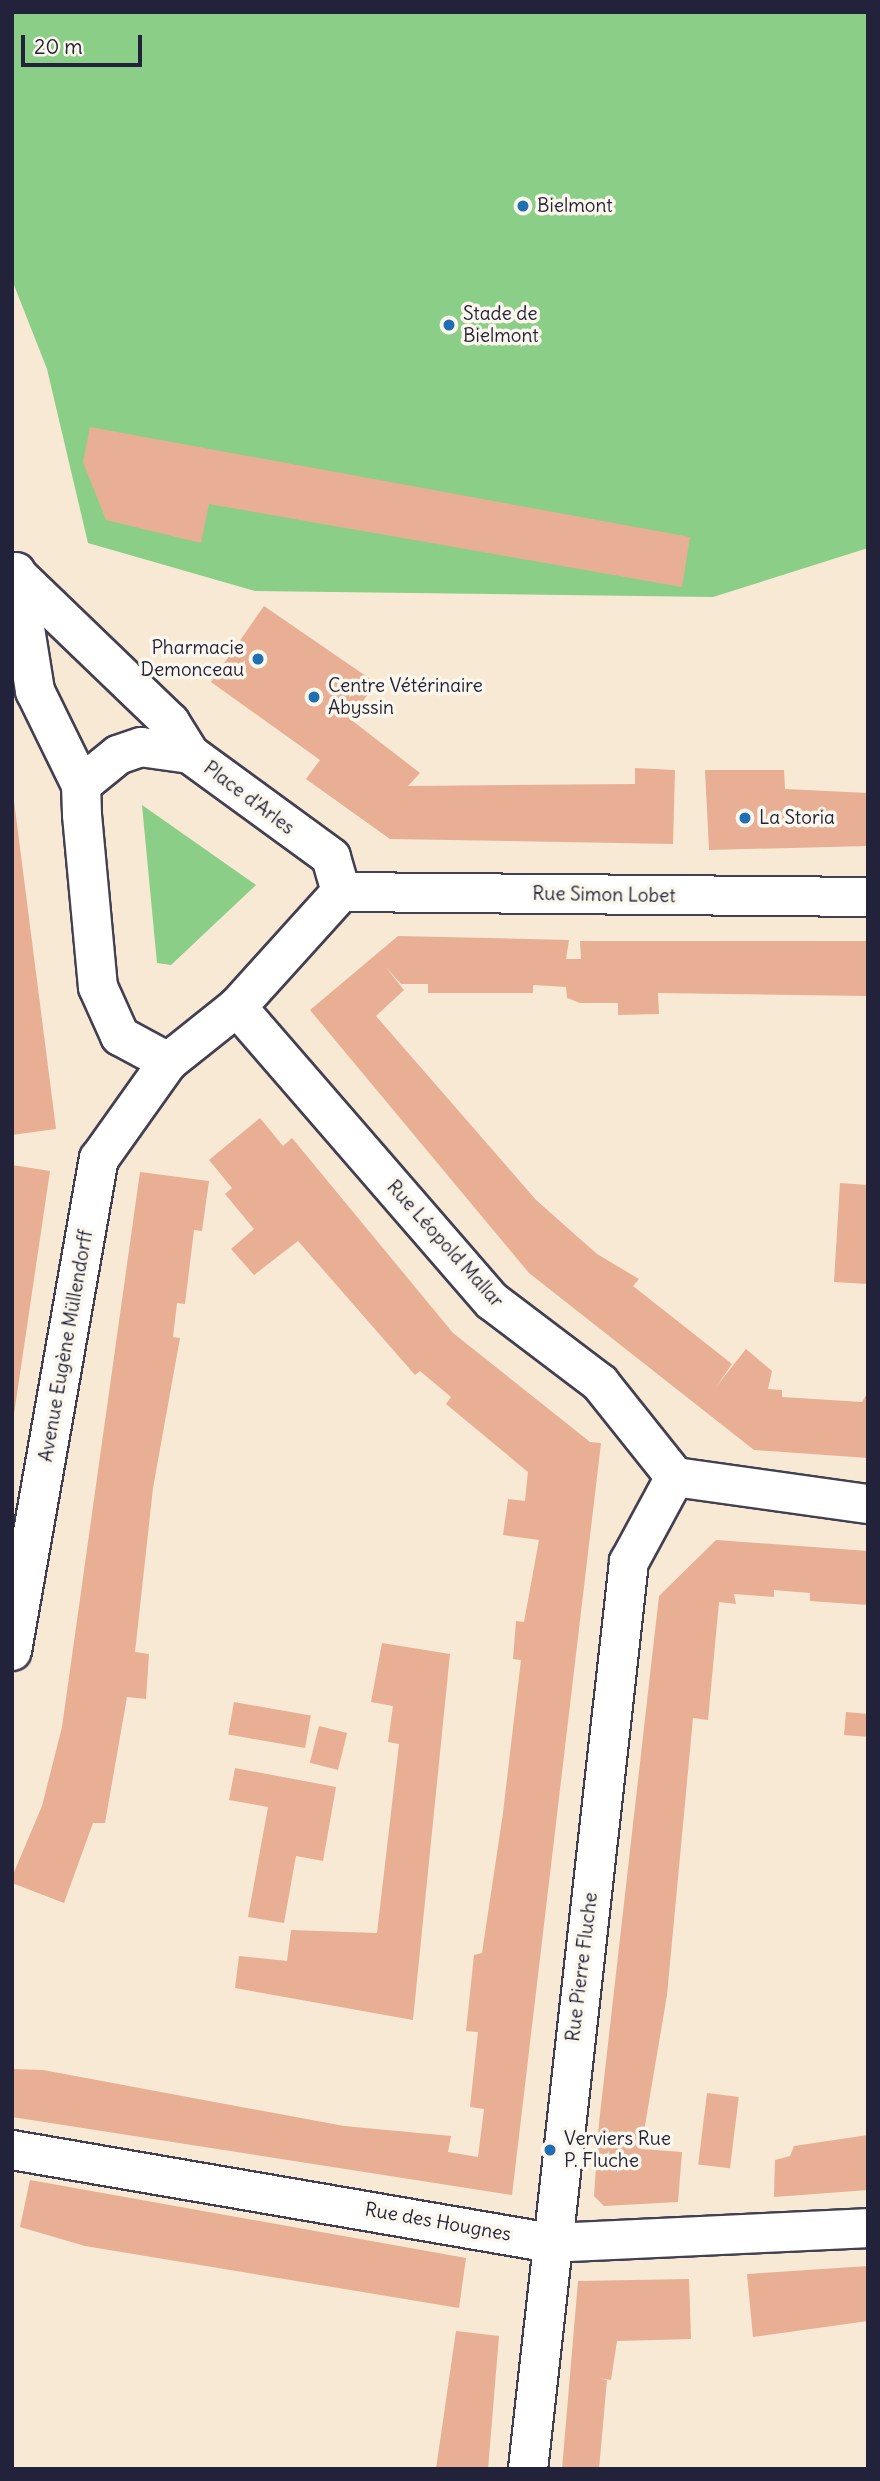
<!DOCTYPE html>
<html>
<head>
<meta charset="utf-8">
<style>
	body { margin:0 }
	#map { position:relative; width:880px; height:2481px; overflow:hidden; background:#f7e9d3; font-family:Delius,sans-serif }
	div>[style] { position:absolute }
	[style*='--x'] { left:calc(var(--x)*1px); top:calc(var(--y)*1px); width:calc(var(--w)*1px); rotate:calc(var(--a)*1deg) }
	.green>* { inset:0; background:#8ace87 }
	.building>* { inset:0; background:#e8af95; transform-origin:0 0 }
	.roads { filter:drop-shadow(2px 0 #424052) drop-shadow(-2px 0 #424052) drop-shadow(0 2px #424052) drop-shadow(0 -2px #424052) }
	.minor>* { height:38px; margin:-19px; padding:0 19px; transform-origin:19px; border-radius:19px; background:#fff }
	.tertiary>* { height:38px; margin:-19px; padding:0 19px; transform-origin:19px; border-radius:19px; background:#fff }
	.dots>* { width:19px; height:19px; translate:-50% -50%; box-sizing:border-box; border:4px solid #fbf7ec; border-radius:50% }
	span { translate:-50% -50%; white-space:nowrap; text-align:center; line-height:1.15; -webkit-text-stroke:7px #fbf7ec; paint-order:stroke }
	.poi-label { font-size:19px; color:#22223b }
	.left { translate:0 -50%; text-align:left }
	.right { translate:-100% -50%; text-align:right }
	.street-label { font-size:19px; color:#22223b }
	.frame { position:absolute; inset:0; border:14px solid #22223b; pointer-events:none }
	.scale { position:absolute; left:21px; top:35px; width:121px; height:32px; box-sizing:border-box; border:4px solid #22223b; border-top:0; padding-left:9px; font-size:21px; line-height:24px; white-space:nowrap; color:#22223b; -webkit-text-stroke:5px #fbf7ec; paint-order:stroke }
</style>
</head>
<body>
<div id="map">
	<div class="green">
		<div style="clip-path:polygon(12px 12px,868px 12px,868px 548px,713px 597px,255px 591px,88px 543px,47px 369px,12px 280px)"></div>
		<div style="clip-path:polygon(142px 805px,256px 885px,171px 965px,157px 963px)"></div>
	</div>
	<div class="building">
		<div style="clip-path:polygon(90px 427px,690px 537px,682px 587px,209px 504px,201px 543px,106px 520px,83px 462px)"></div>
		<div style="clip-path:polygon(264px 606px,376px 683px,350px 719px,420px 773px,408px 786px,635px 784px,635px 768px,675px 770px,673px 844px,390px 839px,306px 779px,320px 760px,211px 682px)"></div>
		<div style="clip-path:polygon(705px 770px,784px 770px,785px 789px,868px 793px,868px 846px,709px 850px)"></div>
		<div style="clip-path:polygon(14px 801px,56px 1129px,12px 1135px,12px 802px)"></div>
		<div style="clip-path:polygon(398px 936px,569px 940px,566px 959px,581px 959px,580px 941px,868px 941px,868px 996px,658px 993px,659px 1014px,618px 1015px,618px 1003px,580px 1003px,567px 998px,566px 987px,533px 985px,533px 993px,428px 993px,428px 984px,401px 984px,385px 966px,404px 990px,376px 1016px,536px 1200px,597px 1254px,639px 1279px,633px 1286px,732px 1364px,716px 1387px,746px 1349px,772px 1371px,768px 1389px,782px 1390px,782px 1397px,862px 1402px,868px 1392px,868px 1458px,754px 1450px,529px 1273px,310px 1010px)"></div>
		<div style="clip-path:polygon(260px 1118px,283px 1146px,292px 1138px,453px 1333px,590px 1442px,601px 1443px,512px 2195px,12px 2117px,12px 2069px,43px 2070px,344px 2126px,451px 2136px,448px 2152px,478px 2157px,484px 2109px,470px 2107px,478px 2032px,466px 2031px,474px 1955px,482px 1953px,503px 1813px,521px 1660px,513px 1659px,516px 1621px,524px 1622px,539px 1540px,503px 1535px,508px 1499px,525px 1501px,528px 1472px,446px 1404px,451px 1397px,420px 1371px,415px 1375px,298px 1241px,254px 1275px,231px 1249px,254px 1229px,225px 1194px,232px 1188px,209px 1160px)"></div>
		<div style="clip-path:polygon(12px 1165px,50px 1171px,14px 1414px,12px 1413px)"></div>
		<div style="clip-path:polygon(140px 1172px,209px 1181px,202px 1231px,194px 1230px,185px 1304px,177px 1303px,173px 1337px,180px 1338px,153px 1488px,135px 1652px,149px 1654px,146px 1699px,127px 1697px,105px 1823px,93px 1823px,64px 1903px,12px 1883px,12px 1877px,42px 1806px,62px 1727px)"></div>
		<div style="clip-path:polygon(840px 1183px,868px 1185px,868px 1284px,834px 1282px)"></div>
		<div style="clip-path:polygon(716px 1540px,868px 1551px,868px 1605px,810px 1601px,810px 1593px,774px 1590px,774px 1597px,734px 1594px,736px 1604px,719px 1602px,708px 1720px,693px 1718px,667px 1995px,641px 2149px,682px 2152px,678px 2202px,604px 2206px,594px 2196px,599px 2123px,659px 1596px)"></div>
		<div style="clip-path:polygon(382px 1643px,450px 1654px,413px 2020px,235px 1988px,239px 1956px,287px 1961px,291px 1930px,377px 1933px,399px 1744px,388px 1742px,393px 1706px,371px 1702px)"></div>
		<div style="left:234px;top:1702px;width:78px;height:33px;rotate:10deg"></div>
		<div style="left:846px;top:1712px;width:22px;height:23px;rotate:5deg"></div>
		<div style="left:319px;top:1726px;width:29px;height:38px;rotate:14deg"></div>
		<div style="clip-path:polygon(235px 1768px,336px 1787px,323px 1861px,296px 1856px,284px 1923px,248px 1917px,268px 1807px,229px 1800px)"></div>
		<div style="left:707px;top:2093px;width:32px;height:72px;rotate:7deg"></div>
		<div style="clip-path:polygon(868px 2135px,868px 2190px,774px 2197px,775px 2160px,790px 2156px,794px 2146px)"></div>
		<div style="clip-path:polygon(30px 2180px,466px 2258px,459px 2308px,85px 2246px,20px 2227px)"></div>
		<div style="clip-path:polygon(868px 2266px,868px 2321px,753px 2337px,747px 2274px)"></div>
		<div style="clip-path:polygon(689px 2279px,691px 2339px,617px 2341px,611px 2380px,598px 2378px,607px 2380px,599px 2469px,562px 2469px,578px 2281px)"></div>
		<div style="clip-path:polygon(456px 2331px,499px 2336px,488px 2469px,436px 2469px)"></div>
	</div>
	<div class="roads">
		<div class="minor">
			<div style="--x:341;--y:892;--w:527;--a:0.54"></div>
			<div style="--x:237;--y:1007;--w:389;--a:49.1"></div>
			<div style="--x:492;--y:1301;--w:136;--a:37.2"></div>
			<div style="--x:600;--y:1383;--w:120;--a:51.4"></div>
			<div style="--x:675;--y:1477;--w:195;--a:8"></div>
			<div style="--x:12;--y:2150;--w:547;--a:9.79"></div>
			<div style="--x:551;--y:2243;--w:317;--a:-2.7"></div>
			<div style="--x:528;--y:2469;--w:913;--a:-83.65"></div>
			<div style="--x:629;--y:1562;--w:97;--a:-61.6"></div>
		</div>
		<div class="tertiary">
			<div style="--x:16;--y:572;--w:121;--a:80.9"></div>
			<div style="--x:35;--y:691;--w:105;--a:63.9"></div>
			<div style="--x:16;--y:574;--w:214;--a:43.9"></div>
			<div style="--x:170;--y:722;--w:38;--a:58"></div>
			<div style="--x:12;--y:1651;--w:500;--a:-80"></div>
			<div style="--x:99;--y:1159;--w:119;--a:-54.6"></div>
			<div style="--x:168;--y:1062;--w:88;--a:-38.6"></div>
			<div style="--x:237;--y:1007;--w:155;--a:-47.9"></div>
			<div style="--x:341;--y:892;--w:36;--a:-106"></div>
			<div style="--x:331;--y:857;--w:175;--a:-143.9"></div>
			<div style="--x:190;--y:754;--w:49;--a:-171.9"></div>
			<div style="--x:141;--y:747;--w:24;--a:161"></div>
			<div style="--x:118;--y:755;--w:48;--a:141"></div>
			<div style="--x:81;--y:785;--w:30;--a:88"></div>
			<div style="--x:82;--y:815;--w:173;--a:84.7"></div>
			<div style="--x:98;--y:987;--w:54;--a:65.8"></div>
			<div style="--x:120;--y:1036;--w:55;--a:28.4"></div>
		</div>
	</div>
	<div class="dots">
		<div style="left:523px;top:206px;background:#1f6fb2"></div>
		<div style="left:449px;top:325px;background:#1f6fb2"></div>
		<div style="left:258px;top:659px;background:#1f6fb2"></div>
		<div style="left:314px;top:697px;background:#1f6fb2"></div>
		<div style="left:745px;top:818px;background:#1f6fb2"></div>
		<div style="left:550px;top:2150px;background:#1f6fb2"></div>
	</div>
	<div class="poi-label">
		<span class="left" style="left:537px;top:206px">Bielmont</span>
		<span class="left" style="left:463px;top:325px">Stade de<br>Bielmont</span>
		<span class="right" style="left:244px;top:659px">Pharmacie<br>Demonceau</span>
		<span class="left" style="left:328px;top:697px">Centre Vétérinaire<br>Abyssin</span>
		<span class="left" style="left:759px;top:818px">La Storia</span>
		<span class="left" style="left:564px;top:2150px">Verviers Rue<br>P. Fluche</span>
	</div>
	<div class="street-label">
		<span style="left:249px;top:798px;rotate:37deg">Place d'Arles</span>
		<span style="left:604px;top:895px;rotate:1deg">Rue Simon Lobet</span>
		<span style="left:445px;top:1244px;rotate:48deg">Rue Léopold Mallar</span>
		<span style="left:66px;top:1346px;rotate:-80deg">Avenue Eugène Müllendorff</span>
		<span style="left:582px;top:1967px;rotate:-83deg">Rue Pierre Fluche</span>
		<span style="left:438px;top:2222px;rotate:10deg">Rue des Hougnes</span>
	</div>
	<div class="frame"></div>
	<div class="scale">20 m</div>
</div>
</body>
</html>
